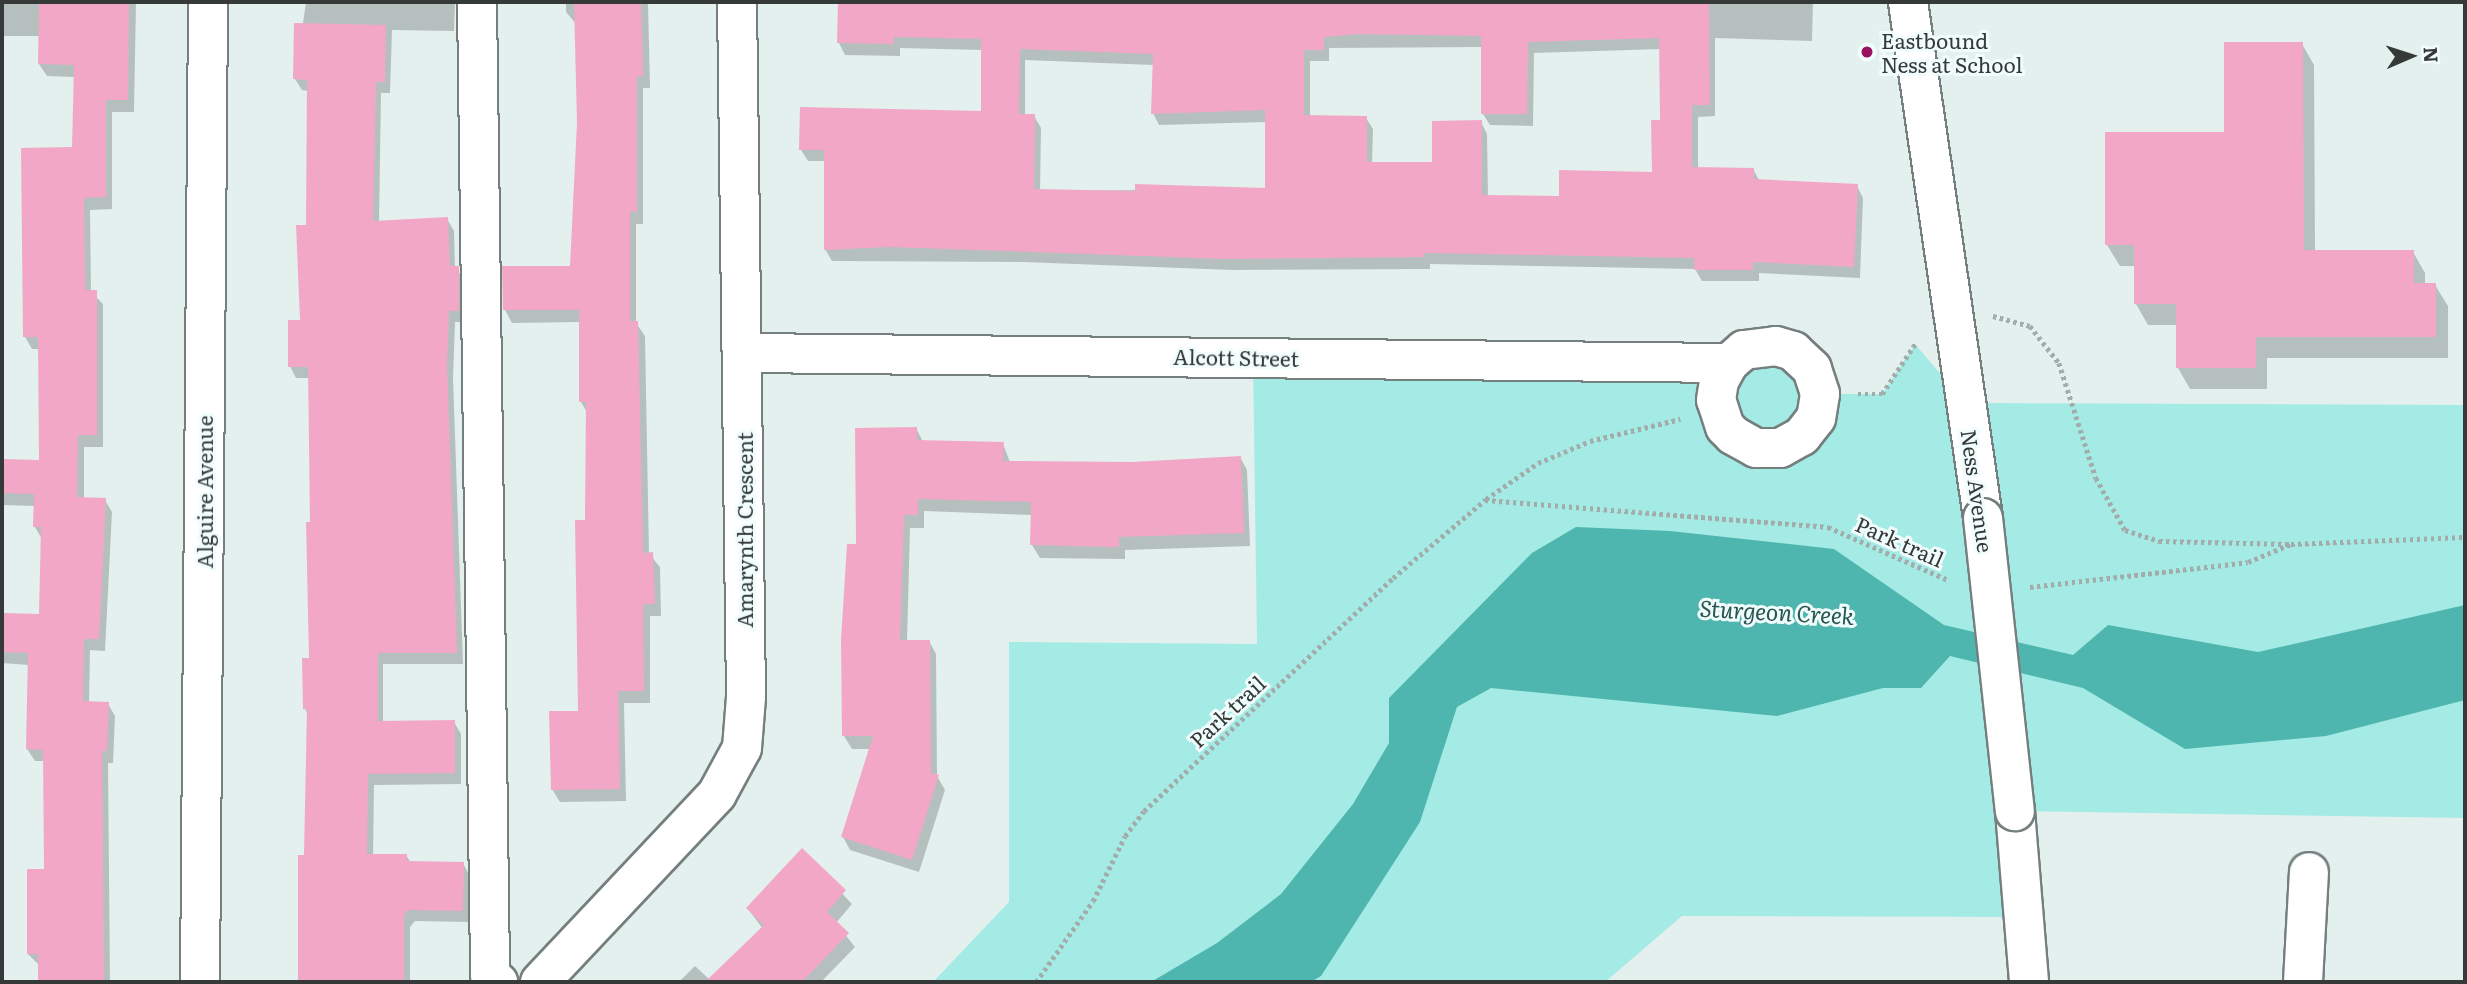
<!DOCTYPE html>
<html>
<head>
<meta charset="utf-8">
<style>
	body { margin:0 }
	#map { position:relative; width:2467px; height:984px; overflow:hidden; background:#e3f0ee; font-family:Literata,serif }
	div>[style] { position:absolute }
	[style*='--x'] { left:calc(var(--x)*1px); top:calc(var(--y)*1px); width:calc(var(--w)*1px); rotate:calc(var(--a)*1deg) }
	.green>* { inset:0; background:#a5ebe5 }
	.water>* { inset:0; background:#4eb6af }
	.shadow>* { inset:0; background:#0003 }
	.building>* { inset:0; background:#f2a7c7 }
	.path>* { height:4.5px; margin-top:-2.25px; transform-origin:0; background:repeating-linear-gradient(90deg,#a2acaa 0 3.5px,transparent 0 7px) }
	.roads { filter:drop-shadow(2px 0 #747f7e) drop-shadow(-2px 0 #747f7e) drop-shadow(0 2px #747f7e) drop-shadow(0 -2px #747f7e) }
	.minor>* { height:38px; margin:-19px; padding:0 19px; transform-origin:19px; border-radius:19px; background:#fff }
	.bridges { filter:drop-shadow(2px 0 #747f7e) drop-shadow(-2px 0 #747f7e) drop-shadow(0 2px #747f7e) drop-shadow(0 -2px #747f7e) }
	.minor-bridge>* { height:38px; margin:-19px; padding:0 19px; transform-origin:19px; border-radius:19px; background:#fff }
	.dots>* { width:19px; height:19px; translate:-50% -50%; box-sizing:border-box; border:4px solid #f0fdfc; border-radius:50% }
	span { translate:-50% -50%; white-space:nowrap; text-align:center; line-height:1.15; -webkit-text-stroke:6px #f0fdfc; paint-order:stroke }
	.poi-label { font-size:21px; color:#353a39 }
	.left { translate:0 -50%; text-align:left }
	.street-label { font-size:21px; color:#353a39 }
	.water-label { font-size:23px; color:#295653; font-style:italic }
	.frame { position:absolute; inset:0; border:4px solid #353a39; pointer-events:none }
	.north { position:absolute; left:2376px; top:21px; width:70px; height:70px; -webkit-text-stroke:5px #f0fdfc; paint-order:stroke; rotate:87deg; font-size:19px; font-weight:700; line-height:28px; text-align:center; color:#353a39 }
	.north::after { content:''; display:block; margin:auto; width:24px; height:32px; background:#353a39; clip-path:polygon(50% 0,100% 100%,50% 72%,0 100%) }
</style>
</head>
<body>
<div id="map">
	<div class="green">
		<div style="clip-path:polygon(1915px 344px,1965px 403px,2465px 405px,2465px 818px,2015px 811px,2026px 917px,1682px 916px,1605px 982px,933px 982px,1009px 902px,1009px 642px,1257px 644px,1253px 357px,1762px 346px,1820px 394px,1882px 394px)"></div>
	</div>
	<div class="water">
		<div style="clip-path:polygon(1576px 527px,1670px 531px,1834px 549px,1944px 625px,2073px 655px,2108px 625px,2258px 652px,2465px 605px,2465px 700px,2326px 736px,2185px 749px,2083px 688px,1950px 656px,1921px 688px,1883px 688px,1777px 716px,1491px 688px,1457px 707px,1420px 822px,1321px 976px,1311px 982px,1151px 982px,1217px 943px,1281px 894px,1353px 804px,1389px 743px,1389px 698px,1532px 553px)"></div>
	</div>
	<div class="shadow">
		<div style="clip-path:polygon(2px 2px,136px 2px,134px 112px,112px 112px,112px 209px,90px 210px,91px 292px,103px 304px,103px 447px,84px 447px,84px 499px,105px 500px,112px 512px,105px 651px,90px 650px,89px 703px,108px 704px,115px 716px,113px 763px,108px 763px,110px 982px,40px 982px,40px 966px,28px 954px,46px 870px,45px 761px,35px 761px,27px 749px,29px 665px,2px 663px,2px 614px,41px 616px,43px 541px,35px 527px,36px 506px,2px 505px,2px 461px,40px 462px,40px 349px,32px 349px,25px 337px,73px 149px,75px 77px,47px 76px,39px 64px,40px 36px,2px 36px)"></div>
		<div style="clip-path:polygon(306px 2px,455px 2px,454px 31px,392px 30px,390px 93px,381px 93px,379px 222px,447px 219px,454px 231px,455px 268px,464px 279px,465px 322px,455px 322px,453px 378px,463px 664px,383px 664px,383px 723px,454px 722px,461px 734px,461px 784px,374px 785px,373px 856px,406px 855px,411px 863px,463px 863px,469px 875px,469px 922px,415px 921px,410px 927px,410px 982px,300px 982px,300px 857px,306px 856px,309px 716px,305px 709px,310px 660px,310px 378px,296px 378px,290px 366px,302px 322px,308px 226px,309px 91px,302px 90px,295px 79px)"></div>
		<div style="clip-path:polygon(566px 2px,648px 2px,650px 88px,643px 88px,643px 224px,636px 224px,636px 323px,645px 336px,649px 554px,660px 567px,661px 616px,650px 616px,650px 703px,624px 703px,626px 801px,560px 802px,552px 789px,580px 713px,588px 414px,581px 402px,580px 322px,512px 323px,505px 310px,572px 268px,578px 123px,577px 25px,566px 12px)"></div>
		<div style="clip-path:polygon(evenodd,839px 2px,1813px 2px,1812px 41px,1715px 38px,1715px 116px,1698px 117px,1698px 169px,1753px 169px,1760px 182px,1857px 186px,1863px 198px,1860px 278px,1759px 273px,1759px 281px,1702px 281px,1695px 269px,1430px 264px,1430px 269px,1233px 270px,1023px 262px,832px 261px,825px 249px,825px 161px,808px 161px,801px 150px,983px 112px,983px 50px,900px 48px,900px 56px,845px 55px,839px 43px,839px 2px,1483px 47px,1483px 114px,1490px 125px,1533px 126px,1534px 53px,1661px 49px,1662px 122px,1653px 173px,1560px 198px,1488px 197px,1487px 134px,1481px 122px,1434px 164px,1372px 164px,1373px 129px,1366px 118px,1310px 117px,1310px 61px,1329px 61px,1329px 48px,1483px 47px,839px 2px,1025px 60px,1154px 65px,1153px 113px,1159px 125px,1267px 122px,1267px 189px,1040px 191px,1041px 128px,1034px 116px,1025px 116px,1025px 60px)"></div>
		<div style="clip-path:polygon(2302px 44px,2314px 65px,2315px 252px,2413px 252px,2425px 273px,2425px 284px,2435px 285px,2448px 306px,2448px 358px,2267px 358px,2267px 389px,2190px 389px,2178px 368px,2178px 325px,2148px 325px,2136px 304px,2136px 266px,2120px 266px,2107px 245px,2226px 134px)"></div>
		<div style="clip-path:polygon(916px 428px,923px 442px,1003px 444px,1010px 462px,1132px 463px,1240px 457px,1247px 470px,1250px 546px,1125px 550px,1125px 559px,1040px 558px,1032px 545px,1033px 515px,924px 511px,924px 528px,910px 528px,907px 642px,929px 641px,936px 654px,937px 776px,945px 790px,919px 872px,850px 850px,843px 837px,871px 749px,852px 749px,844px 736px,857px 546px)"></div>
		<div style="clip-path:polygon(802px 851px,852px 904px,836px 923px,855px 947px,821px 982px,679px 982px,695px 966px,710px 980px,763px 929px,748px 909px)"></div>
	</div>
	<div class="building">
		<div style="clip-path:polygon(39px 2px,129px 2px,128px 100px,106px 100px,106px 197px,84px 198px,85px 290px,97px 290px,97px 435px,78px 435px,77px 497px,106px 498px,99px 639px,84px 639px,83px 701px,109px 702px,107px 751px,102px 751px,104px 982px,38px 982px,38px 954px,27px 954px,27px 869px,44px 869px,43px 750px,26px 749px,28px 653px,2px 652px,2px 613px,39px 614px,41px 527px,33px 527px,34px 494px,2px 493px,2px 459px,39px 460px,38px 337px,23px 337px,21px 148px,72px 147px,74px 65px,38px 64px)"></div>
		<div style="clip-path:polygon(574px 2px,641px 2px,643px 76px,637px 76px,637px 212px,630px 211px,630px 321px,638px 321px,643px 553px,653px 552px,655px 604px,643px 604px,644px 691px,618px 691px,620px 789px,551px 790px,549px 711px,578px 711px,575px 520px,585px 520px,586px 402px,579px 402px,579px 310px,503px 310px,502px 266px,570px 266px,577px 123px)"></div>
		<div style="clip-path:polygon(evenodd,838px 2px,1709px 2px,1710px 105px,1692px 105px,1692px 167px,1754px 168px,1754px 179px,1858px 184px,1854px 267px,1753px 262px,1753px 270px,1694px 270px,1694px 258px,1424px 253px,1424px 257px,1226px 259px,890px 247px,824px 250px,824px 150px,799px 150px,800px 107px,981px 111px,981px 39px,894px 37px,894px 44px,837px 43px,838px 2px,1359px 34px,1481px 36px,1481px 114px,1527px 114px,1528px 42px,1659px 38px,1660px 120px,1651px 120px,1652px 172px,1559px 170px,1559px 196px,1482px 195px,1482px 120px,1432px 121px,1432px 162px,1367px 162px,1367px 116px,1304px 115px,1304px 50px,1324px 50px,1324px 37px,1359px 34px,838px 2px,1020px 49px,1153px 54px,1151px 114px,1265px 110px,1265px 188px,1135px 184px,1135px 191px,1034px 189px,1035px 114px,1019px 114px,1020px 49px)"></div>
		<div style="clip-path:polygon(294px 23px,386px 25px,385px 82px,376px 82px,373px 221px,448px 217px,450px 266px,459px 266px,459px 311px,449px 311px,447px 365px,457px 653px,378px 653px,378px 721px,455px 720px,455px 773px,368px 774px,367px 854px,407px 854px,407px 861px,464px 862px,463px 911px,408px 910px,404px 915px,404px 982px,298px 982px,298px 855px,304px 855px,307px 709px,303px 709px,302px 658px,309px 658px,306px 522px,310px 522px,308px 367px,288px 367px,288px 320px,300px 320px,296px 225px,306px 225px,307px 80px,293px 79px)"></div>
		<div style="clip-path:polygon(2224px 42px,2303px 42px,2304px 250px,2414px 250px,2414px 283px,2436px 283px,2436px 337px,2256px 337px,2256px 368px,2176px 368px,2176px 304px,2134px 304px,2134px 245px,2105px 245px,2105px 132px,2224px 132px)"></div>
		<div style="clip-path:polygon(917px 427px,917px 440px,1004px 442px,1003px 461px,1132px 462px,1241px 456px,1244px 533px,1119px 537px,1119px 547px,1030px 545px,1031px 502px,918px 499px,918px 515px,904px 515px,900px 640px,930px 640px,931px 773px,939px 775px,912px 860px,841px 837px,873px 736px,842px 736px,841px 640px,847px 544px,856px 544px,855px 428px)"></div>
		<div style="clip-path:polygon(802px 848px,846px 890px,827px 912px,849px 933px,802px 982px,705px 982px,764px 925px,746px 908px)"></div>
	</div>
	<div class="path">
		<div style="--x:1993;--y:316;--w:38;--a:15"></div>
		<div style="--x:2030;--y:326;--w:47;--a:51.9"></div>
		<div style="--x:2059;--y:363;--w:121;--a:72.2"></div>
		<div style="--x:2096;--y:478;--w:60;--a:60.9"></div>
		<div style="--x:2125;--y:530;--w:36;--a:18"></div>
		<div style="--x:2159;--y:541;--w:130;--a:1.3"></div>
		<div style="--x:1858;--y:394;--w:24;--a:0"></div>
		<div style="--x:1882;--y:394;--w:60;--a:-56.6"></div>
		<div style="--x:1486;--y:499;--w:63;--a:-34.7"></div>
		<div style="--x:1538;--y:463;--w:56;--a:-22.9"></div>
		<div style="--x:1590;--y:441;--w:93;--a:-13.7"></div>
		<div style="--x:2030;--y:587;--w:219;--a:-6.5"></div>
		<div style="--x:2248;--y:562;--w:47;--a:-22.7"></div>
		<div style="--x:2291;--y:544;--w:174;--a:-2.3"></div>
		<div style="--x:1036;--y:982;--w:99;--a:-54.9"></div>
		<div style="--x:1093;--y:901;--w:72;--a:-63.8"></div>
		<div style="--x:1125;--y:836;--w:31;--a:-53"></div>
		<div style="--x:1144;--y:811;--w:341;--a:-43.1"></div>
		<div style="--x:1393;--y:578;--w:121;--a:-40.3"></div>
		<div style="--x:1485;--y:500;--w:344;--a:4.5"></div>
		<div style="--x:1828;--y:527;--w:131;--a:23.8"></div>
	</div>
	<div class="roads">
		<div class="minor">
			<div style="--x:477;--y:2;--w:973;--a:89.23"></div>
			<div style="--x:490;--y:975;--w:11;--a:41"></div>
			<div style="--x:1908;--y:2;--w:521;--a:81.73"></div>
			<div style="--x:743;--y:353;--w:986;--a:0.58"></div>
			<div style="--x:1729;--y:363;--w:20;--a:-41"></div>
			<div style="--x:1744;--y:350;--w:32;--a:-7"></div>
			<div style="--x:1776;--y:346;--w:18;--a:16"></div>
			<div style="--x:1793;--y:351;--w:26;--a:43"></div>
			<div style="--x:1812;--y:369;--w:26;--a:72"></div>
			<div style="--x:1820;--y:394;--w:24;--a:99"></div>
			<div style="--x:1816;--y:418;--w:23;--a:128"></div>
			<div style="--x:1802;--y:436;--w:25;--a:151"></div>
			<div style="--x:1780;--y:448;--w:24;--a:180"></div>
			<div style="--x:1756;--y:448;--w:26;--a:-151"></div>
			<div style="--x:1733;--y:435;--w:11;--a:-135"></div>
			<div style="--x:1725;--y:427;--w:28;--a:-108"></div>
			<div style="--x:1716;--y:400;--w:19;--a:-81"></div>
			<div style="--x:1719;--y:381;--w:21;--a:-61"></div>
			<div style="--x:2015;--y:811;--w:172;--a:85.3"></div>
			<div style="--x:200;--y:982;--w:980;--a:-89.53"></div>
			<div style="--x:540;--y:982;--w:258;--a:-46.7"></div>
			<div style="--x:717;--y:794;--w:52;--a:-61.5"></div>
			<div style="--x:742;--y:748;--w:51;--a:-85.5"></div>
			<div style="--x:746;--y:697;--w:695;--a:-90.74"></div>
			<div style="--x:2303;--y:982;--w:110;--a:-86.9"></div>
		</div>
	</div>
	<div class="bridges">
		<div class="minor-bridge">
			<div style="--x:1983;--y:518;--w:295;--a:83.8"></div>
		</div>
	</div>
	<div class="dots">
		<div style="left:1867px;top:52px;background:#9b1262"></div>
	</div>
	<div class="poi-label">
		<span class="left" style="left:1881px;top:52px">Eastbound<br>Ness at School</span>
	</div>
	<div class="street-label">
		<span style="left:1236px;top:357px;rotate:1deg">Alcott Street</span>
		<span style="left:1978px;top:491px;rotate:82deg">Ness Avenue</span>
		<span style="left:204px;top:492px;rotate:-90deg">Alguire Avenue</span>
		<span style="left:744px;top:530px;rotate:-90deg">Amarynth Crescent</span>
		<span style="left:1900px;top:541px;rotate:24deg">Park trail</span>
		<span style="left:1227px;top:711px;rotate:-43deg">Park trail</span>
	</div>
	<div class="water-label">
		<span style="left:1777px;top:611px;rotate:3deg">Sturgeon Creek</span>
	</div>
	<div class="frame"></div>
	<div class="north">N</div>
</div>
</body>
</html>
